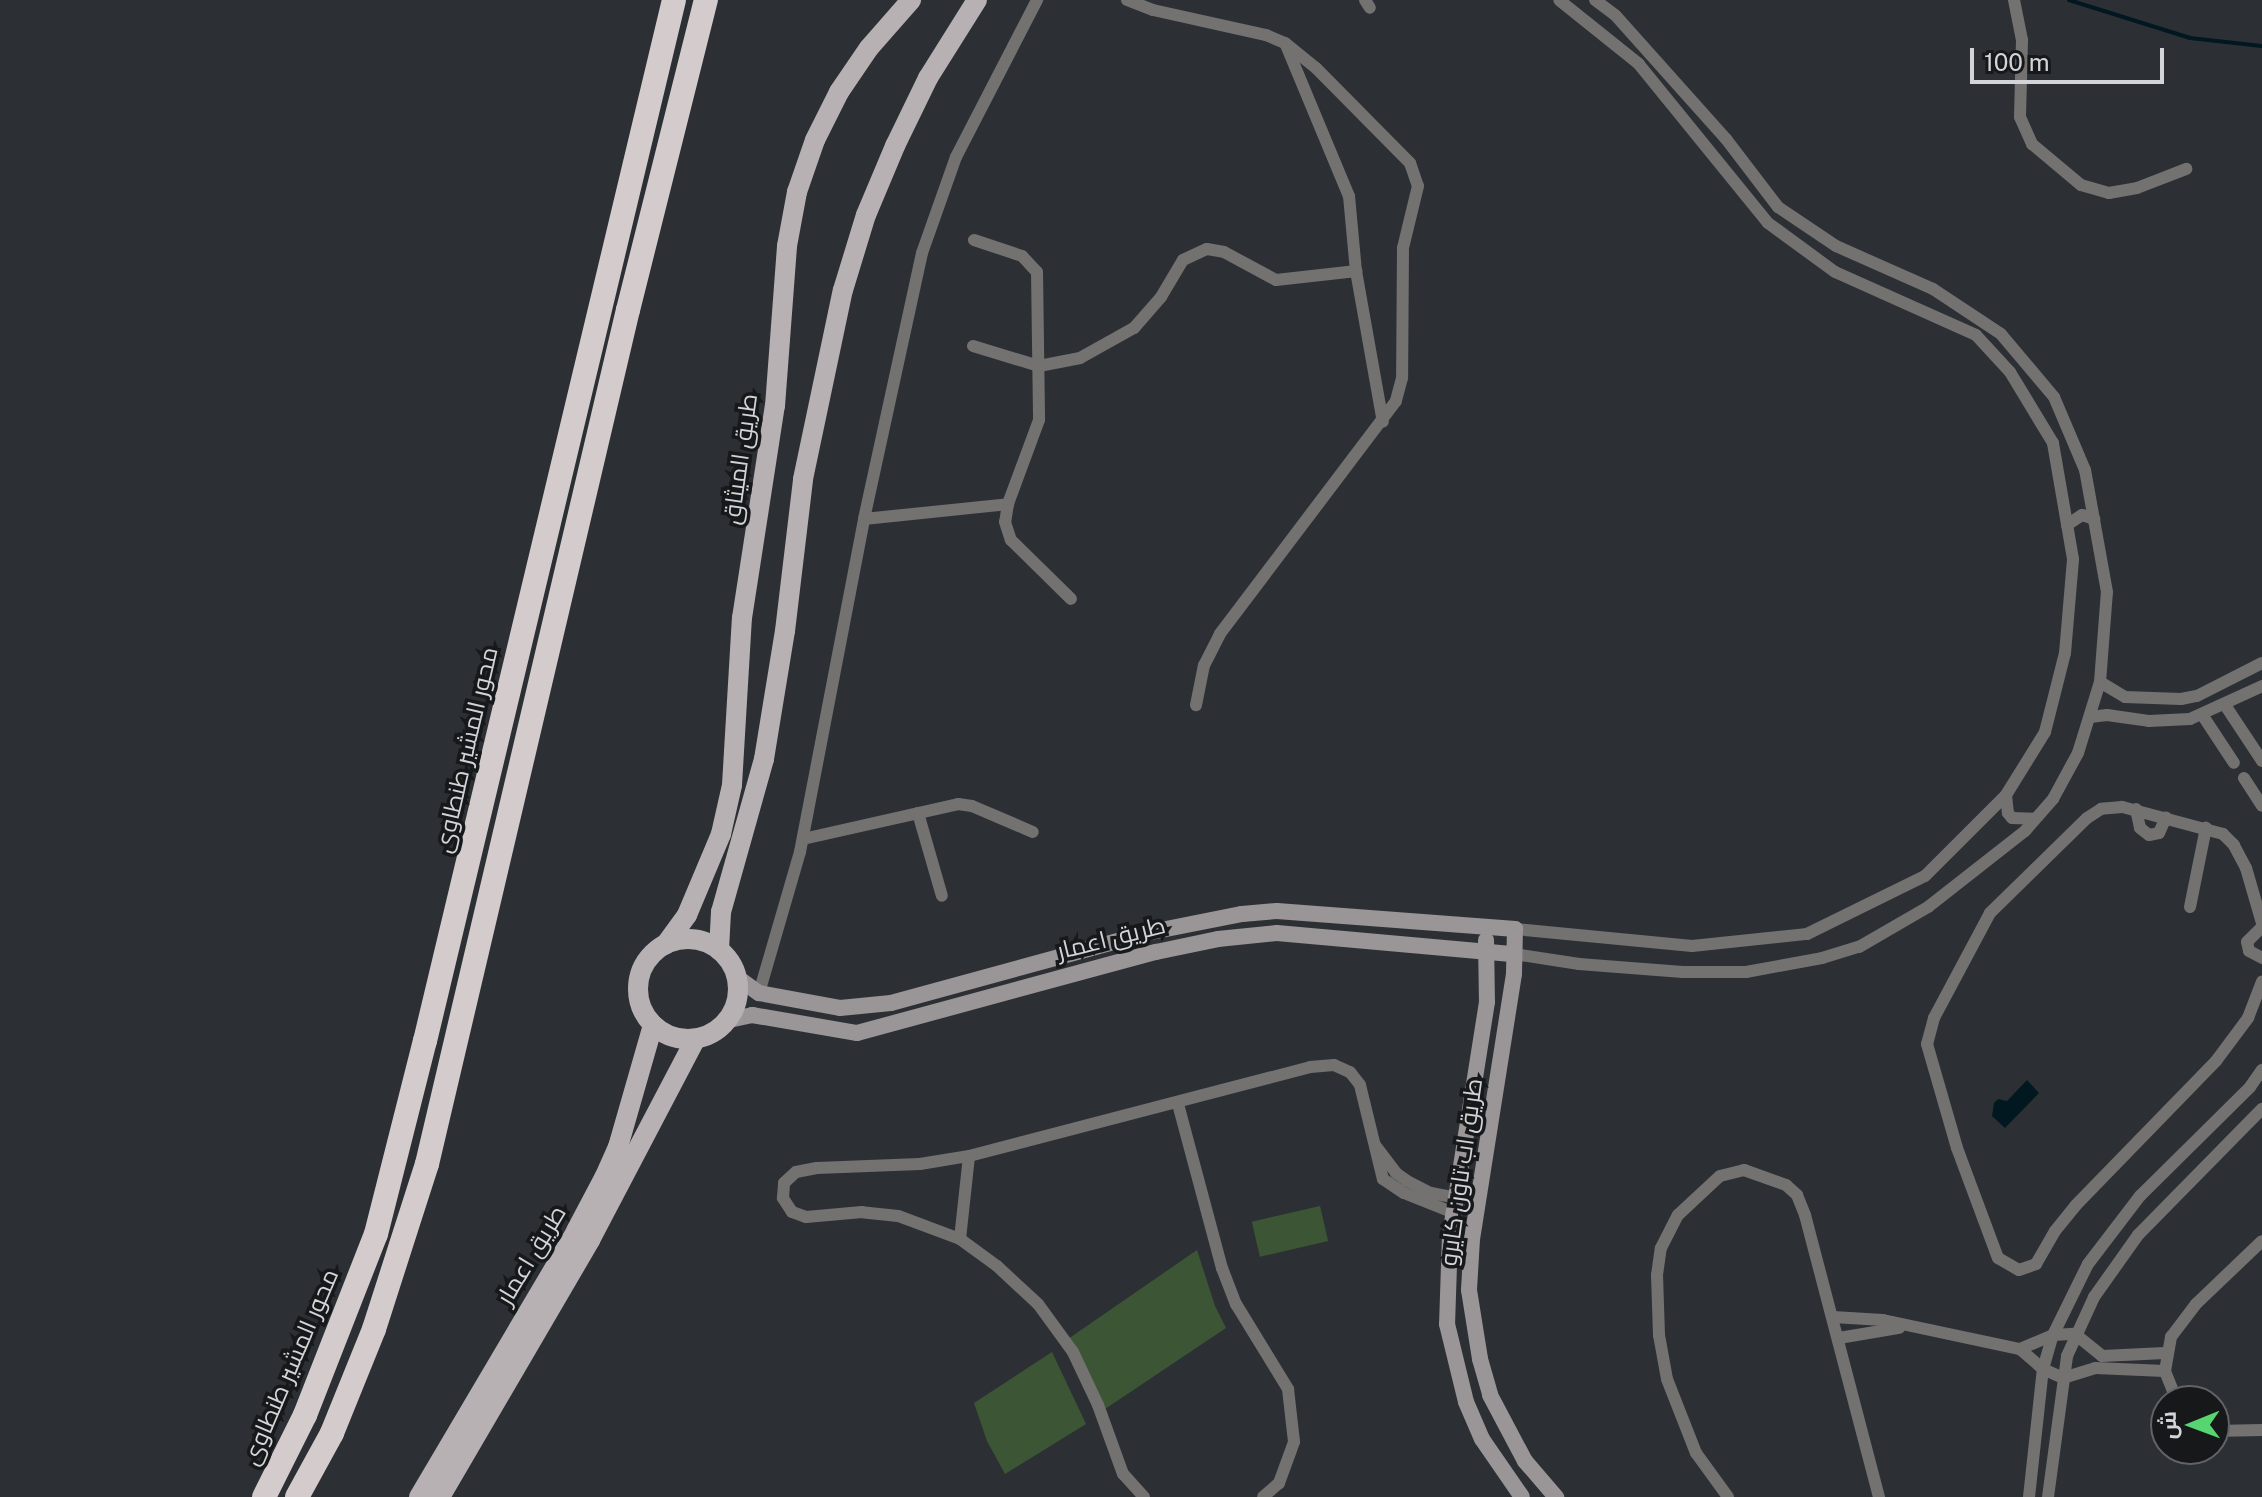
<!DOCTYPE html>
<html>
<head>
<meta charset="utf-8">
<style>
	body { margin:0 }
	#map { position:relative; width:2262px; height:1497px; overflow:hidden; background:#2c3034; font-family:"Public Sans",Cairo,sans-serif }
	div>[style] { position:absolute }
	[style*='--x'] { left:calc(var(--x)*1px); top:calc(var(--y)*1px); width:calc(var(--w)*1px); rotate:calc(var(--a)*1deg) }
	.green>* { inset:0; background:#3c5635; transform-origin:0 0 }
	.water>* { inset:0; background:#021820 }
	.stream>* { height:4px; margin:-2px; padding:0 2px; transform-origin:2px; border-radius:2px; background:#021820 }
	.street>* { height:12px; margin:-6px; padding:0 6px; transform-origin:6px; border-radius:6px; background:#747171 }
	.secondary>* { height:16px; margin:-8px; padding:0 8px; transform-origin:8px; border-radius:8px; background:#9a9596 }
	.primary>* { height:20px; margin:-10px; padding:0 10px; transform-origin:10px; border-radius:10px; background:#b8b1b3 }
	.primary>.ring { margin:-10px; padding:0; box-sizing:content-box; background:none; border:20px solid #b8b1b3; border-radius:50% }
	.highway>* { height:24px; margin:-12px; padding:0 12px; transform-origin:12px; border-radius:12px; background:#d3cbcc }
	span { translate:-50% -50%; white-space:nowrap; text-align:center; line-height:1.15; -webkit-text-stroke:7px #16181a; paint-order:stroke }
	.street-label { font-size:24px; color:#d2d4d7 }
	.north { position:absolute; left:2150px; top:1385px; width:80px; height:80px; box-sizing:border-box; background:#16181a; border:2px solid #616366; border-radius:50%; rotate:269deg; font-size:22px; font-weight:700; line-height:32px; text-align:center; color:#d2d4d7 }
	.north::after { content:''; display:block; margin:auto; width:28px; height:36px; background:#57d570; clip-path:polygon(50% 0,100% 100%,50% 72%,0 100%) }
	.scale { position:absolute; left:1970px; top:48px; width:194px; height:36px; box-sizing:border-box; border:4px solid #d2d4d7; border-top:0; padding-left:10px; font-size:24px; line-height:28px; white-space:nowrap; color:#d2d4d7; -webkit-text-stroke:6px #16181a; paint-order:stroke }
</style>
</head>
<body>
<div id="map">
	<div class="green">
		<div style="left:1320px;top:1206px;width:36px;height:70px;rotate:77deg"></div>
		<div style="clip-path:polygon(1197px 1250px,1215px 1306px,1226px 1328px,1102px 1411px,1068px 1339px)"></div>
		<div style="clip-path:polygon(1052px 1352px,1086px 1424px,1005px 1474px,987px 1441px,974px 1403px)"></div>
	</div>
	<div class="water">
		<div style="clip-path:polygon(2027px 1080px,2039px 1093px,2005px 1128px,1992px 1116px,1994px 1103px,1998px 1099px,2007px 1101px)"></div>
	</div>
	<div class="stream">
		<div style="--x:2069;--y:0;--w:127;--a:17.4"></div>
		<div style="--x:2190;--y:38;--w:72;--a:6.3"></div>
	</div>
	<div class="street">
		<div style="--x:1127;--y:0;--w:28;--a:21"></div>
		<div style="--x:1153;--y:10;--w:116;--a:12.5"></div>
		<div style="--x:1266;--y:35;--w:21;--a:23"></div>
		<div style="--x:1285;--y:43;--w:40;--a:39"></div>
		<div style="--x:1316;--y:68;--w:134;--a:45.3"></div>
		<div style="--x:1410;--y:163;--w:24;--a:71"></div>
		<div style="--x:1418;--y:186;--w:64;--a:103.6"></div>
		<div style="--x:1403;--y:248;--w:130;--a:90.4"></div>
		<div style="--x:1402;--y:378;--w:24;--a:105"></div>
		<div style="--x:1396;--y:401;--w:292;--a:127.1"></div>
		<div style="--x:1220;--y:634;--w:35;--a:117"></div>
		<div style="--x:1204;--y:665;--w:41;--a:101.3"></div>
		<div style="--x:1365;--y:0;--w:9;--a:58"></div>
		<div style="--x:2014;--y:0;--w:41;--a:78.7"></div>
		<div style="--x:2022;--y:40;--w:77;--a:91.5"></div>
		<div style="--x:2020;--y:117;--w:30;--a:66"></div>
		<div style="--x:2032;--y:144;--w:64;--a:39.9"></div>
		<div style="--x:2081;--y:185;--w:29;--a:16"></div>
		<div style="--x:2109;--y:193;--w:28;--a:-10"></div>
		<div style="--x:2137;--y:188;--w:53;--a:-21.2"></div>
		<div style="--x:1286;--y:45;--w:164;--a:67.4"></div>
		<div style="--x:1349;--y:196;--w:75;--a:84.7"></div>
		<div style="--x:1356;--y:271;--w:153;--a:79.9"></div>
		<div style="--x:974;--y:240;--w:51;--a:18.4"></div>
		<div style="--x:1022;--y:256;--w:22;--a:47"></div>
		<div style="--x:1037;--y:272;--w:148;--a:89.2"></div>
		<div style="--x:1039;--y:420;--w:90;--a:110.3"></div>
		<div style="--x:1008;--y:504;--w:18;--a:99"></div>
		<div style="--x:1005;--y:522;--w:19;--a:72"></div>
		<div style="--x:1011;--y:540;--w:84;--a:44.5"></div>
		<div style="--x:973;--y:346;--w:69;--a:16.9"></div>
		<div style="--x:1039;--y:366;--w:42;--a:-11"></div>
		<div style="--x:1080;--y:358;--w:62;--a:-29.1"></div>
		<div style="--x:1134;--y:328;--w:41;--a:-48.9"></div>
		<div style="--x:1161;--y:297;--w:43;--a:-59.3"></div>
		<div style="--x:1183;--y:260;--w:26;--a:-25"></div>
		<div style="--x:1207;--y:249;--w:17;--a:10"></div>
		<div style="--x:1224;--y:252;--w:59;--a:28.3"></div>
		<div style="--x:1276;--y:280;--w:81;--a:-6.4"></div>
		<div style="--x:864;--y:519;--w:145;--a:-5.9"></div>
		<div style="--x:2067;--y:525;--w:18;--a:-34"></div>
		<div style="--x:2082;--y:515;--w:13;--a:18"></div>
		<div style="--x:2100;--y:682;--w:29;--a:31"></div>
		<div style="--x:2125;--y:697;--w:56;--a:2"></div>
		<div style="--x:2181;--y:699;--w:16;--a:-11"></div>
		<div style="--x:2197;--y:696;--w:73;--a:-26.9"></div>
		<div style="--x:2225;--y:705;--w:67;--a:56.5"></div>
		<div style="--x:2203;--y:716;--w:56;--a:56.6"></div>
		<div style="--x:2090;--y:717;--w:17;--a:-7"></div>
		<div style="--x:2107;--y:715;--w:42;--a:8.1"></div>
		<div style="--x:2149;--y:721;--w:41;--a:-2.8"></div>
		<div style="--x:2190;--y:719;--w:79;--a:-24.6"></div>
		<div style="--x:2244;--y:778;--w:33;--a:57"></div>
		<div style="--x:2006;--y:795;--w:18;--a:84"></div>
		<div style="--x:2008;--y:813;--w:6;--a:51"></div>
		<div style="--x:2012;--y:818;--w:23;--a:2"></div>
		<div style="--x:2136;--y:809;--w:19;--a:78"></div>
		<div style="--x:2140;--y:828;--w:11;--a:38"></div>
		<div style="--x:2149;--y:835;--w:10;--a:-11"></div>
		<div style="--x:2159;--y:833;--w:17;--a:-66"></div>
		<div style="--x:918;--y:813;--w:86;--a:73.9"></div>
		<div style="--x:803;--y:839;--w:159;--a:-12.7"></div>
		<div style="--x:958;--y:804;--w:14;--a:8"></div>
		<div style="--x:972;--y:806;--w:66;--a:23.1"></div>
		<div style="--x:2190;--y:907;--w:81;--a:-78.6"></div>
		<div style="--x:2262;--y:923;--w:57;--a:-106.2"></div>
		<div style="--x:2246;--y:868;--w:26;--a:-118"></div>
		<div style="--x:2234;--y:845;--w:16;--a:-135"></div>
		<div style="--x:2223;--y:834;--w:105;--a:-165"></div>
		<div style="--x:2122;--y:807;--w:21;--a:175"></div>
		<div style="--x:2101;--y:809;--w:17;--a:147"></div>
		<div style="--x:2087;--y:818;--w:136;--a:135.6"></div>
		<div style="--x:1990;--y:913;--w:119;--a:118.1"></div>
		<div style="--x:1934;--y:1018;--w:27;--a:105"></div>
		<div style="--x:1927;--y:1044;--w:108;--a:73.9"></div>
		<div style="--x:1957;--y:1148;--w:117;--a:69.6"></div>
		<div style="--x:1998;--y:1258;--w:24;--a:30"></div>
		<div style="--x:2019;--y:1270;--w:18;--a:-19"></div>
		<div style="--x:2036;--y:1264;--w:38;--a:-60"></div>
		<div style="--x:2055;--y:1231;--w:33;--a:-51"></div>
		<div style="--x:2076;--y:1205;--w:201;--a:-45.8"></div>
		<div style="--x:2216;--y:1061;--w:54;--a:-53.3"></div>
		<div style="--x:2248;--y:1018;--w:39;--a:-69"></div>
		<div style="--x:2262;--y:927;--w:21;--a:135"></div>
		<div style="--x:2247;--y:942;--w:9;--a:77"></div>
		<div style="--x:2249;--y:951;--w:15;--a:28"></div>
		<div style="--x:1515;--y:929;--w:178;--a:5.5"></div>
		<div style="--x:1692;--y:946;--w:116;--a:-6"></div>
		<div style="--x:1807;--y:934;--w:131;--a:-26.2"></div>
		<div style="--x:1925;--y:876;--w:115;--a:-45"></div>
		<div style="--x:2006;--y:795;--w:74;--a:-58.2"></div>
		<div style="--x:2045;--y:732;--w:81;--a:-75.8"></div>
		<div style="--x:2065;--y:653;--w:94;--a:-85.1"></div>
		<div style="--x:2073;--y:559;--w:118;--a:-99.8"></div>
		<div style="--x:2053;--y:443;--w:83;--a:-121.2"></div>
		<div style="--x:2010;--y:372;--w:50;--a:-132.6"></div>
		<div style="--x:1976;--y:335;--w:154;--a:-155.9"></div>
		<div style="--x:1835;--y:272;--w:83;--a:-143.8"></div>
		<div style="--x:1768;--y:223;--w:205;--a:-129.1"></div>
		<div style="--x:1639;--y:64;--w:102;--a:-141.3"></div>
		<div style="--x:1514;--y:954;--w:66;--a:8.7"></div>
		<div style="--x:1579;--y:964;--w:104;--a:4.4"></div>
		<div style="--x:1683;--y:972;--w:63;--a:0"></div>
		<div style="--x:1746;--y:972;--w:77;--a:-10.4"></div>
		<div style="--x:1822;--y:958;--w:39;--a:-17"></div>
		<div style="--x:1859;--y:947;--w:80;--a:-30.1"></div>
		<div style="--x:1928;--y:907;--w:123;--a:-38.1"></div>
		<div style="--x:2025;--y:831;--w:43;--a:-48.8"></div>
		<div style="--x:2053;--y:799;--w:52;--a:-61.5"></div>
		<div style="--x:2078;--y:753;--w:74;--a:-72.8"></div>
		<div style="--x:2100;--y:682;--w:90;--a:-85.6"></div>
		<div style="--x:2107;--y:592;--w:124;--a:-100.2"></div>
		<div style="--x:2085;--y:470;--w:79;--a:-113"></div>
		<div style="--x:2054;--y:397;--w:82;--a:-130.1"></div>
		<div style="--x:2001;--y:334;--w:82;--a:-146.5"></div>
		<div style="--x:1933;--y:289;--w:106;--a:-156.1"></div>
		<div style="--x:1836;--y:246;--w:70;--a:-146.1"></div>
		<div style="--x:1778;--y:207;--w:86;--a:-127.4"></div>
		<div style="--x:1726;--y:139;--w:166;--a:-131.8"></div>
		<div style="--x:1615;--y:15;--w:25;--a:-143"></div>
		<div style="--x:759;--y:993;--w:147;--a:-73.8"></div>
		<div style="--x:800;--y:852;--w:339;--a:-79.1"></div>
		<div style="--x:864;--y:519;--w:272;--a:-77.7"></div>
		<div style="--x:922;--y:253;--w:102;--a:-70.5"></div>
		<div style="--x:956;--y:157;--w:177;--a:-62.7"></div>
		<div style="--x:1178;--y:1104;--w:170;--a:75"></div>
		<div style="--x:1222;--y:1268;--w:39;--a:69"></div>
		<div style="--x:1236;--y:1304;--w:100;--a:58.5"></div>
		<div style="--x:1288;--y:1389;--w:53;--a:83.5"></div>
		<div style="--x:1294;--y:1442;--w:44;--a:110.1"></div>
		<div style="--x:1279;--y:1483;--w:21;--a:139"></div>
		<div style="--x:1375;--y:1145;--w:35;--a:53"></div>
		<div style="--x:1396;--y:1173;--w:14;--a:36"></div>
		<div style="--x:1407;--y:1181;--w:27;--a:27"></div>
		<div style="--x:1431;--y:1193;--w:26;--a:11"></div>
		<div style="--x:960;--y:1239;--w:83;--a:-83.8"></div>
		<div style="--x:1833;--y:1317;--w:50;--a:3.4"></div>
		<div style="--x:1883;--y:1320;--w:140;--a:12"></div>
		<div style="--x:2020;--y:1349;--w:30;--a:41"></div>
		<div style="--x:2043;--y:1369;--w:22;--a:24"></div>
		<div style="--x:2063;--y:1378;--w:34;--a:-17"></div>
		<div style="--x:2095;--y:1368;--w:70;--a:2.5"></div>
		<div style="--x:1839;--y:1338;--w:61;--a:-9.5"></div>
		<div style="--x:2020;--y:1349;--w:36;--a:-23"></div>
		<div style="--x:2053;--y:1335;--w:22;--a:-3"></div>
		<div style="--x:2075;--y:1334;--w:35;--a:39"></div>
		<div style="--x:2102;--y:1356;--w:63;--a:-2.7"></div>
		<div style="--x:2177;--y:1401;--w:32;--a:-112"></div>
		<div style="--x:2165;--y:1371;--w:35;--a:-80"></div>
		<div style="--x:2171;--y:1337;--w:41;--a:-52.9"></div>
		<div style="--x:2196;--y:1304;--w:91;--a:-43.7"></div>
		<div style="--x:2214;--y:1431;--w:48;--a:-1.2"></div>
		<div style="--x:1144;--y:1497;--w:31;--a:-132"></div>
		<div style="--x:1123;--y:1474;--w:73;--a:-109.9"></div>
		<div style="--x:1098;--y:1405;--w:59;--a:-115.3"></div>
		<div style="--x:1073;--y:1352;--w:59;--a:-126.1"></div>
		<div style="--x:1038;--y:1304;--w:56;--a:-137.2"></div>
		<div style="--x:997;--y:1266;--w:46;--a:-143.9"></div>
		<div style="--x:960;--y:1239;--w:66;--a:-159.6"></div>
		<div style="--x:898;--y:1216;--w:36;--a:-174"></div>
		<div style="--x:862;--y:1212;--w:56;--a:174.9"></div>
		<div style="--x:806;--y:1217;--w:15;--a:-160"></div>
		<div style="--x:792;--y:1212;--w:17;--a:-123"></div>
		<div style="--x:783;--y:1198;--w:15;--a:-86"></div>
		<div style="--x:784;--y:1183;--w:16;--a:-43"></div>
		<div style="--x:796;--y:1172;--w:21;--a:-11"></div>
		<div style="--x:817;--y:1168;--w:103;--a:-2.2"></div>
		<div style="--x:920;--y:1164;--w:50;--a:-9.3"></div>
		<div style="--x:969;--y:1156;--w:352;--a:-14.6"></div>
		<div style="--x:1310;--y:1067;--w:24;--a:-5"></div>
		<div style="--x:1334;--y:1065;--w:17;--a:24"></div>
		<div style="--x:1350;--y:1072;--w:16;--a:52"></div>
		<div style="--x:1360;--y:1085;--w:97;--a:76.3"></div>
		<div style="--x:1383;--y:1179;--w:25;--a:34"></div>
		<div style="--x:1404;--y:1193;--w:54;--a:21.8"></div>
		<div style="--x:1728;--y:1497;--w:54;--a:-126"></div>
		<div style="--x:1696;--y:1453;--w:79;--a:-111.4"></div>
		<div style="--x:1667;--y:1379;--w:45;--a:-100.3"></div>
		<div style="--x:1659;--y:1335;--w:60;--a:-91.9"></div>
		<div style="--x:1657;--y:1275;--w:27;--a:-82"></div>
		<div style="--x:1661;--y:1248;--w:37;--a:-63"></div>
		<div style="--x:1678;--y:1215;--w:57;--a:-42.9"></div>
		<div style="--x:1720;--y:1176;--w:25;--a:-14"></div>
		<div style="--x:1744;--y:1170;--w:45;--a:19.7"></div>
		<div style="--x:1786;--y:1185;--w:15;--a:42"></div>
		<div style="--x:1797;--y:1195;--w:22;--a:68"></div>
		<div style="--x:1805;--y:1215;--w:292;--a:75.3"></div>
		<div style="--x:2029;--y:1497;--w:129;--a:-83.8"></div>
		<div style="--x:2043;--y:1369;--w:35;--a:-74"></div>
		<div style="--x:2053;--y:1335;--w:79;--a:-63.8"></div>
		<div style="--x:2088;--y:1264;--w:86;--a:-52.6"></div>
		<div style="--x:2140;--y:1196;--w:155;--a:-44.7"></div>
		<div style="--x:2250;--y:1087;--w:21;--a:-55"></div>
		<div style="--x:2048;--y:1497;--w:142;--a:-82.3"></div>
		<div style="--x:2067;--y:1356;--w:65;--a:-65.4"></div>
		<div style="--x:2094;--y:1297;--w:76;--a:-54.6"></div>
		<div style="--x:2138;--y:1235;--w:177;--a:-45.5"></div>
	</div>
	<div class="secondary">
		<div style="--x:1486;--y:940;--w:62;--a:89.1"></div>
		<div style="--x:1487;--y:1002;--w:236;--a:99"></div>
		<div style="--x:1450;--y:1235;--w:89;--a:91.9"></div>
		<div style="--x:1447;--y:1324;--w:80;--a:76.3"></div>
		<div style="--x:1466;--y:1402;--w:40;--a:66.6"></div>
		<div style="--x:1482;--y:1439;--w:70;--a:55.4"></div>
		<div style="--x:738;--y:978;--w:26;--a:36"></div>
		<div style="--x:759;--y:993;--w:82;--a:10.5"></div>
		<div style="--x:840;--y:1008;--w:51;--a:-5.6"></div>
		<div style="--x:891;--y:1003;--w:270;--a:-15.3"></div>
		<div style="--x:1151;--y:932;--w:93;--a:-11.2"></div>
		<div style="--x:1242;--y:914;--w:35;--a:-5"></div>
		<div style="--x:1277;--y:911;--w:239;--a:4.3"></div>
		<div style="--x:1515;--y:929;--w:45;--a:91.3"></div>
		<div style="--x:1514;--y:974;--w:268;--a:99"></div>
		<div style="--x:1472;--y:1239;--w:51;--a:93.4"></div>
		<div style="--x:1469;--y:1290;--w:70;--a:80.9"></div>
		<div style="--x:1480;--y:1359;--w:37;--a:74"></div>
		<div style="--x:1490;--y:1395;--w:75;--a:62.1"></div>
		<div style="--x:1525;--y:1461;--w:48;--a:49.3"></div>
		<div style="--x:729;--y:1020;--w:24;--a:-12"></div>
		<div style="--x:752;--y:1015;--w:107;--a:9.7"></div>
		<div style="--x:857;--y:1033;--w:310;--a:-15.2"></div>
		<div style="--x:1156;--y:952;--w:63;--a:-11.8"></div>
		<div style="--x:1218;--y:939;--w:59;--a:-5.8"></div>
		<div style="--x:1277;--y:933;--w:238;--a:5.1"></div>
	</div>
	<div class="primary">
		<div class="ring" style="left:638px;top:939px;width:80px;height:80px"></div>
		<div style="--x:666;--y:944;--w:36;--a:-54"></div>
		<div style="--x:687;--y:915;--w:88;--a:-67.2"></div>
		<div style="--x:721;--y:834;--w:50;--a:-77.3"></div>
		<div style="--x:732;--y:785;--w:167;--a:-86.6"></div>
		<div style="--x:742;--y:618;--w:215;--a:-81.2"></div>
		<div style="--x:775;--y:406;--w:160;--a:-85.7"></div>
		<div style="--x:787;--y:246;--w:55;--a:-79.5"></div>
		<div style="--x:797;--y:192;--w:55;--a:-70.9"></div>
		<div style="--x:815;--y:140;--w:54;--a:-63.4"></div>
		<div style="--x:839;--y:92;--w:53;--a:-55.7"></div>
		<div style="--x:869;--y:48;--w:64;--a:-48.8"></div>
		<div style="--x:719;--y:950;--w:38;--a:-87"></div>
		<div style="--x:721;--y:912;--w:159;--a:-74.3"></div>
		<div style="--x:764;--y:759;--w:130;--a:-80.7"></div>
		<div style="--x:785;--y:631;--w:153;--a:-83.2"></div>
		<div style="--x:803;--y:479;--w:193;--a:-78.1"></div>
		<div style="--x:843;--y:290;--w:78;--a:-73"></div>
		<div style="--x:866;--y:215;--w:75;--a:-67.2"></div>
		<div style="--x:895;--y:146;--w:76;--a:-64.1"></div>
		<div style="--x:928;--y:78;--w:92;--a:-57.9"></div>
		<div style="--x:419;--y:1497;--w:309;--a:-59.4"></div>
		<div style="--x:576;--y:1231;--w:62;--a:-62.2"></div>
		<div style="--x:605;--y:1176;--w:32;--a:-66"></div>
		<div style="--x:618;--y:1147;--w:127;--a:-74"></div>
		<div style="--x:440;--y:1497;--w:298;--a:-59.7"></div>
		<div style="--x:590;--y:1240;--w:226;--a:-62.3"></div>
	</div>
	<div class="highway">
		<div style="--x:264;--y:1497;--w:92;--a:-63.4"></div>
		<div style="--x:305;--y:1415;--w:194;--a:-68.6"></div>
		<div style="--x:376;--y:1234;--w:199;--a:-75.8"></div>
		<div style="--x:425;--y:1041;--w:1070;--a:-76.55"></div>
		<div style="--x:297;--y:1497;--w:73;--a:-61.3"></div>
		<div style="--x:332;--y:1433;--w:112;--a:-68"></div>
		<div style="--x:374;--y:1329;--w:173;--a:-72.2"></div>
		<div style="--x:427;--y:1164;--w:877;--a:-76.76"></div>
		<div style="--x:628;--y:310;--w:320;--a:-75.9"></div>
	</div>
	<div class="street-label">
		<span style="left:740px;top:459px;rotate:-82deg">طريق الميثاق</span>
		<span style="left:466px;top:750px;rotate:-77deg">محور المشير طنطاوى</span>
		<span style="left:1111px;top:938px;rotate:-14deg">طريق اعمار</span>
		<span style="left:1461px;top:1172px;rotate:-82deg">طريق اب تاون كايرو</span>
		<span style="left:531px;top:1255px;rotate:-59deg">طريق اعمار</span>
		<span style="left:290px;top:1367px;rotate:-67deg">محور المشير طنطاوى</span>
	</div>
	<div class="north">ش</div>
	<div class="scale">100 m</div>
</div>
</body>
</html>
